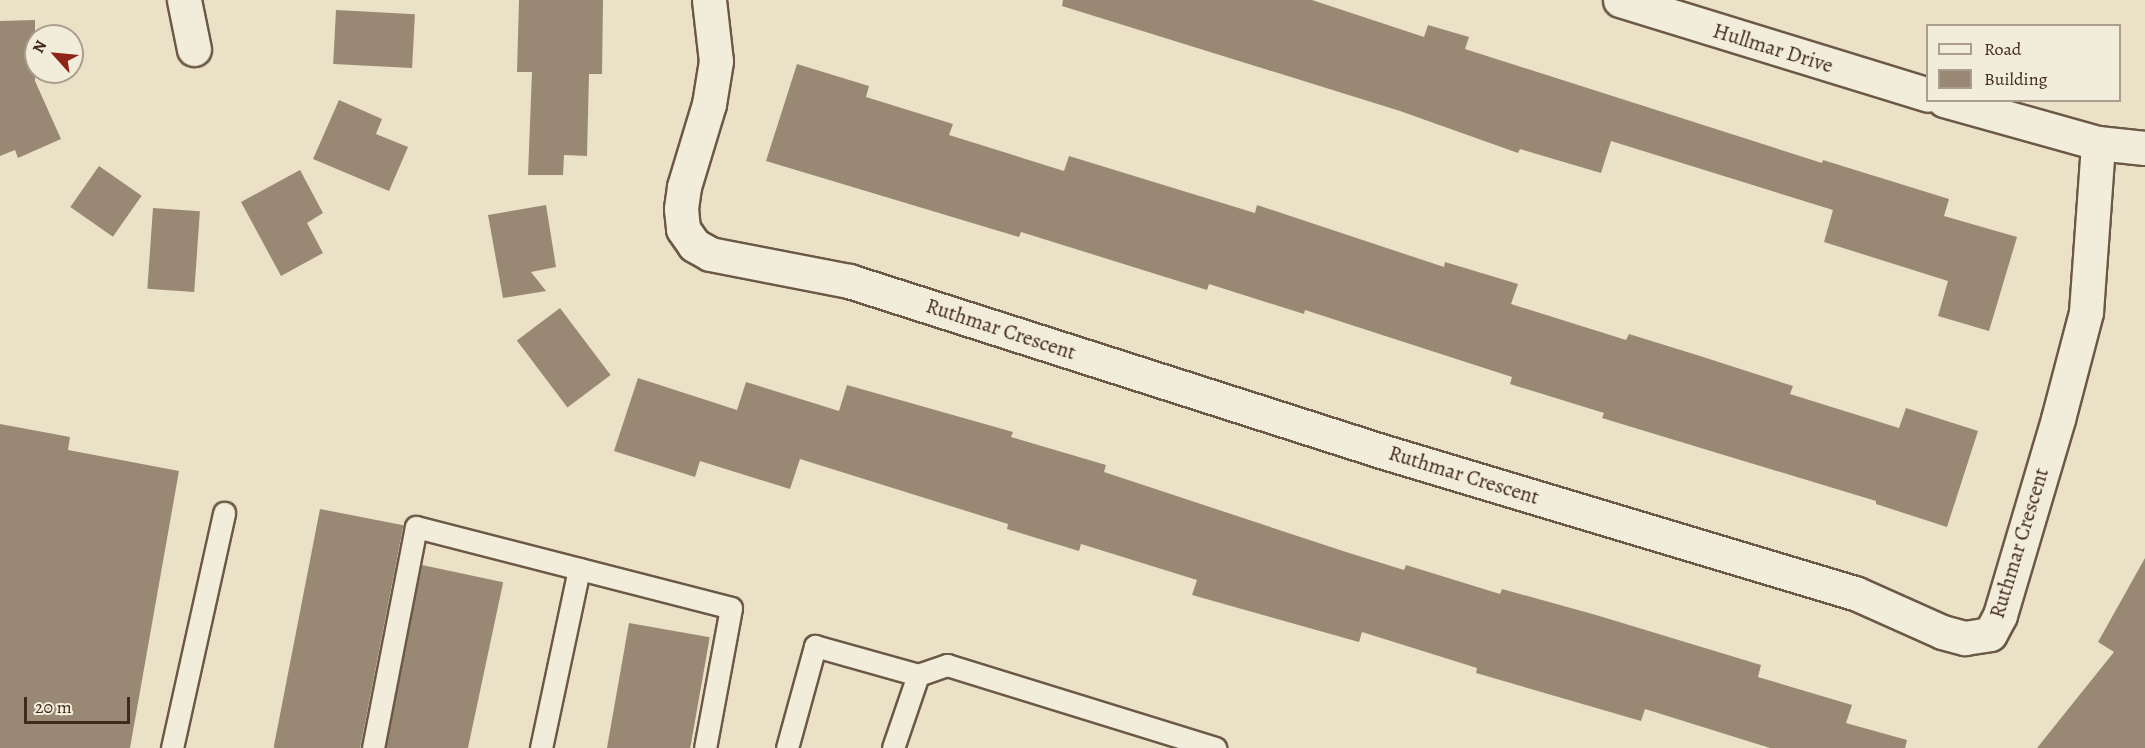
<!DOCTYPE html>
<html>
<head>
<meta charset="utf-8">
<style>
	body { margin:0 }
	#map { position:relative; width:2145px; height:748px; overflow:hidden; background:#ebe1c6; font-family:Alegreya,serif }
	div>[style] { position:absolute }
	[style*='--x'] { left:calc(var(--x)*1px); top:calc(var(--y)*1px); width:calc(var(--w)*1px); rotate:calc(var(--a)*1deg) }
	.building>* { inset:0; background:#998974; transform-origin:0 0 }
	.roads { filter:drop-shadow(2px 0 #6c5846) drop-shadow(-2px 0 #6c5846) drop-shadow(0 2px #6c5846) drop-shadow(0 -2px #6c5846) }
	.service>* { height:21px; margin:-10.5px; padding:0 10.5px; transform-origin:10.5px; border-radius:10.5px; background:#f2ecda }
	.minor>* { height:33px; margin:-16.5px; padding:0 16.5px; transform-origin:16.5px; border-radius:16.5px; background:#f2ecda }
	.tertiary>* { height:33px; margin:-16.5px; padding:0 16.5px; transform-origin:16.5px; border-radius:16.5px; background:#f2ecda }
	span { translate:-50% -50%; white-space:nowrap; text-align:center; line-height:1.15; -webkit-text-stroke:4.5px #f2ecda; paint-order:stroke }
	.street-label { font-size:21px; color:#412a1c }
	.legend { position:absolute; left:1926px; top:24px; width:195px; height:78px; box-sizing:border-box; background:#f2ecda; border:2px solid #ab9e8e; margin:0; padding:8px 10px; list-style:none; font-size:18px; color:#412a1c }
	.legend li { display:flex; align-items:center; gap:12px; height:30px }
	.legend b { width:30px; border:2px solid #ab9e8e }
	.north { position:absolute; left:24px; top:24px; width:60px; height:60px; box-sizing:border-box; background:#f2ecda; border:2px solid #ab9e8e; border-radius:50%; rotate:297deg; font-size:16px; font-weight:700; line-height:24px; text-align:center; color:#412a1c }
	.north::after { content:''; display:block; margin:auto; width:21px; height:27px; background:#8f2418; clip-path:polygon(50% 0,100% 100%,50% 72%,0 100%) }
	.scale { position:absolute; left:24px; top:697px; width:106px; height:27px; box-sizing:border-box; border:3px solid #412a1c; border-top:0; padding-left:8px; font-size:18px; line-height:21px; white-space:nowrap; color:#412a1c; -webkit-text-stroke:4px #f2ecda; paint-order:stroke }
</style>
</head>
<body>
<div id="map">
	<div class="building">
		<div style="clip-path:polygon(519px 0,603px 0,602px 74px,589px 74px,587px 156px,564px 155px,563px 175px,528px 175px,532px 72px,517px 72px)"></div>
		<div style="clip-path:polygon(1063px 0,1312px 0,1424px 37px,1428px 25px,1469px 37px,1465px 49px,1822px 163px,1823px 160px,1949px 199px,1944px 216px,2017px 237px,1989px 331px,1938px 316px,1948px 281px,1824px 242px,1833px 210px,1611px 141px,1601px 173px,1520px 149px,1518px 153px,1400px 111px,1062px 6px)"></div>
		<div style="left:336px;top:10px;width:79px;height:54px;rotate:3deg"></div>
		<div style="clip-path:polygon(35px 20px,35px 81px,61px 139px,18px 158px,15px 150px,0 156px,0 21px)"></div>
		<div style="clip-path:polygon(797px 64px,869px 86px,866px 97px,953px 124px,949px 135px,1064px 171px,1069px 156px,1255px 213px,1257px 205px,1444px 267px,1445px 262px,1518px 284px,1511px 304px,1626px 340px,1629px 334px,1700px 356px,1793px 386px,1790px 394px,1899px 428px,1906px 408px,1978px 431px,1947px 527px,1876px 504px,1876px 501px,1602px 418px,1604px 413px,1510px 384px,1512px 377px,1305px 310px,1304px 314px,1209px 284px,1207px 290px,1021px 232px,1019px 237px,766px 161px)"></div>
		<div style="clip-path:polygon(339px 100px,382px 119px,376px 134px,408px 147px,389px 191px,313px 159px)"></div>
		<div style="left:99px;top:166px;width:52px;height:50px;rotate:35deg"></div>
		<div style="clip-path:polygon(300px 170px,323px 213px,307px 223px,323px 253px,281px 276px,241px 202px)"></div>
		<div style="clip-path:polygon(546px 205px,556px 267px,531px 272px,546px 291px,503px 298px,488px 215px)"></div>
		<div style="left:153px;top:208px;width:47px;height:81px;rotate:4deg"></div>
		<div style="left:560px;top:308px;width:84px;height:54px;rotate:53deg"></div>
		<div style="clip-path:polygon(638px 378px,737px 410px,746px 382px,839px 411px,847px 385px,1013px 432px,1011px 437px,1106px 465px,1104px 472px,1346px 552px,1404px 570px,1406px 565px,1500px 594px,1502px 589px,1596px 615px,1761px 665px,1758px 677px,1852px 705px,1846px 723px,1907px 740px,1905px 748px,1770px 748px,1645px 709px,1641px 721px,1476px 673px,1477px 668px,1362px 632px,1359px 642px,1192px 595px,1197px 580px,1081px 544px,1079px 551px,1007px 529px,1008px 524px,800px 459px,790px 489px,700px 461px,695px 477px,614px 451px)"></div>
		<div style="clip-path:polygon(0 424px,70px 437px,68px 450px,179px 471px,130px 748px,0 748px)"></div>
		<div style="left:320px;top:509px;width:85px;height:243px;rotate:11deg"></div>
		<div style="clip-path:polygon(2145px 558px,2145px 748px,2037px 748px,2114px 652px,2098px 642px)"></div>
		<div style="left:422px;top:565px;width:83px;height:187px;rotate:12deg"></div>
		<div style="left:629px;top:623px;width:82px;height:127px;rotate:10deg"></div>
	</div>
	<div class="roads">
		<div class="service">
			<div style="--x:172;--y:748;--w:241;--a:-77.5"></div>
			<div style="--x:373;--y:748;--w:225;--a:-79"></div>
			<div style="--x:416;--y:527;--w:325;--a:14.4"></div>
			<div style="--x:731;--y:608;--w:142;--a:100.5"></div>
			<div style="--x:541;--y:748;--w:183;--a:-78"></div>
			<div style="--x:787;--y:748;--w:106;--a:-74.6"></div>
			<div style="--x:815;--y:646;--w:107;--a:15.7"></div>
			<div style="--x:918;--y:675;--w:31;--a:-19"></div>
			<div style="--x:947;--y:665;--w:281;--a:17.2"></div>
			<div style="--x:893;--y:748;--w:77;--a:-71.1"></div>
		</div>
		<div class="minor">
			<div style="--x:184;--y:0;--w:50;--a:78.5"></div>
			<div style="--x:709;--y:0;--w:61;--a:83.5"></div>
			<div style="--x:716;--y:61;--w:44;--a:99.2"></div>
			<div style="--x:709;--y:104;--w:87;--a:106.8"></div>
			<div style="--x:684;--y:187;--w:22;--a:98"></div>
			<div style="--x:681;--y:209;--w:20;--a:84"></div>
			<div style="--x:683;--y:229;--w:19;--a:55"></div>
			<div style="--x:694;--y:245;--w:18;--a:29"></div>
			<div style="--x:710;--y:254;--w:142;--a:11"></div>
			<div style="--x:849;--y:281;--w:559;--a:17.72"></div>
			<div style="--x:1381;--y:451;--w:495;--a:16.7"></div>
			<div style="--x:1855;--y:593;--w:95;--a:24.1"></div>
			<div style="--x:1942;--y:632;--w:24;--a:15"></div>
			<div style="--x:1965;--y:638;--w:25;--a:-9"></div>
			<div style="--x:1990;--y:634;--w:21;--a:-62"></div>
			<div style="--x:2000;--y:615;--w:204;--a:-73.5"></div>
			<div style="--x:2058;--y:419;--w:111;--a:-75.3"></div>
			<div style="--x:2086;--y:312;--w:169;--a:-85.9"></div>
		</div>
		<div class="tertiary">
			<div style="--x:1620;--y:0;--w:322;--a:17.1"></div>
			<div style="--x:1944;--y:100;--w:160;--a:15.6"></div>
			<div style="--x:2098;--y:143;--w:47;--a:6.1"></div>
		</div>
	</div>
	<div class="street-label">
		<span style="left:1773px;top:48px;rotate:17deg">Hullmar Drive</span>
		<span style="left:1001px;top:329px;rotate:18deg">Ruthmar Crescent</span>
		<span style="left:1464px;top:475px;rotate:17deg">Ruthmar Crescent</span>
		<span style="left:2019px;top:543px;rotate:-73deg">Ruthmar Crescent</span>
	</div>
	<ul class="legend">
	<li><b style="height:8px;background:#f2ecda"></b>Road</li>
	<li><b style="height:16px;background:#998974"></b>Building</li>
	</ul>
	<div class="north">N</div>
	<div class="scale">20 m</div>
</div>
</body>
</html>
